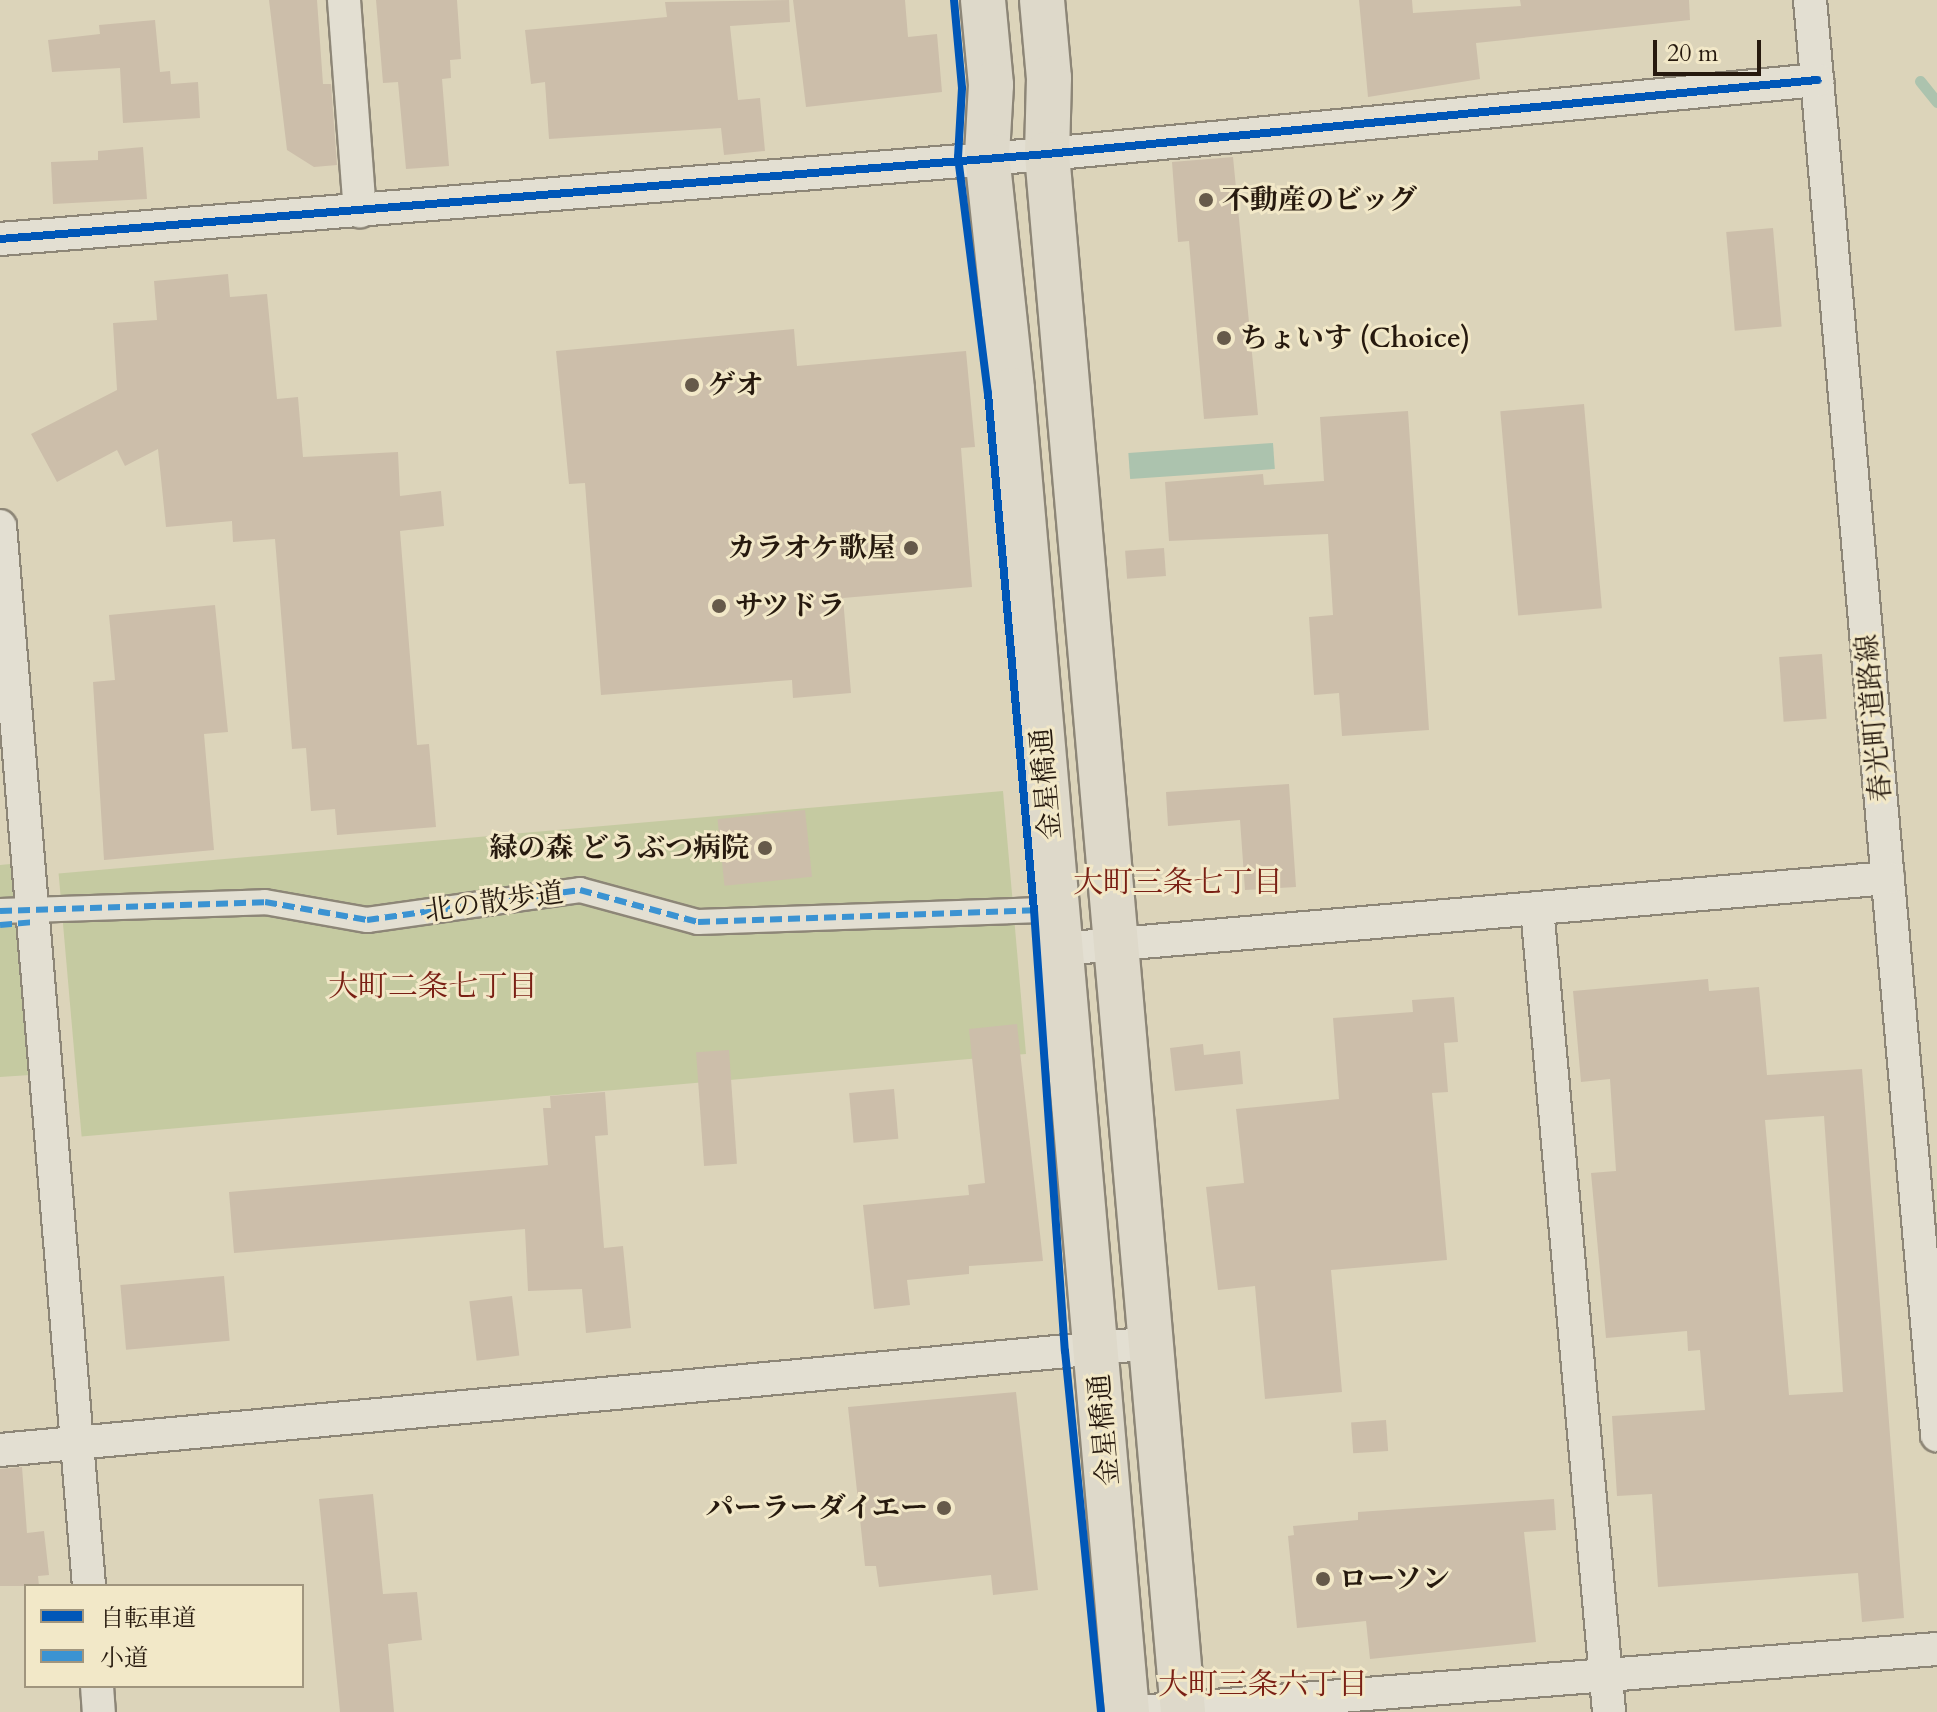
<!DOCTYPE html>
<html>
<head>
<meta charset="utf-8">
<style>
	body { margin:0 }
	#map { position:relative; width:1937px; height:1712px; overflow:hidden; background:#dcd4ba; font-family:Cardo,"Noto Serif JP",serif }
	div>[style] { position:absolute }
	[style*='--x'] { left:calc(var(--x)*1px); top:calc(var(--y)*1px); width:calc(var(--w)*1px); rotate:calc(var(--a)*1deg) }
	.green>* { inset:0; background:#c5caa1; transform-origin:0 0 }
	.water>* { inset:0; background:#acc3ae; transform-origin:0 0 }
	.stream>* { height:11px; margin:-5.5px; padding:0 5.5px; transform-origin:5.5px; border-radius:5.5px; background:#acc3ae }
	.building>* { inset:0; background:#ccbeaa; transform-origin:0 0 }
	.roads { filter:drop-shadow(2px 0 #8d8677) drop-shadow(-2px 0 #8d8677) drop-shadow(0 2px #8d8677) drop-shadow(0 -2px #8d8677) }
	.pedestrian>* { height:24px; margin:-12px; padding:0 12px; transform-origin:12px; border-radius:12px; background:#e3dfd2 }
	.minor>* { height:32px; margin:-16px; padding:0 16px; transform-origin:16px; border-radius:16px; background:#e3dfd2 }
	.primary>* { height:44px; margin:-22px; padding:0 22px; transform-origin:22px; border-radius:22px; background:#ded9ca }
	.quiet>* { height:6px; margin-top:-3px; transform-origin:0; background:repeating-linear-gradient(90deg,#3b93d2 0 12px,transparent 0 18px) }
	.cycleway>* { height:8px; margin:-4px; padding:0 4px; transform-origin:4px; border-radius:4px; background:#0057b8 }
	.dots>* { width:22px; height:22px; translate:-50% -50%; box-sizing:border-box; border:4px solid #f2e8c8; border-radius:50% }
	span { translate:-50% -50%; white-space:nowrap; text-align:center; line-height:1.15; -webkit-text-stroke:6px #f2e8c8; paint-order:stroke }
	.poi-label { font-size:28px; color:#26190e; font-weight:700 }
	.left { translate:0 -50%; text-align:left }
	.right { translate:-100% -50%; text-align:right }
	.street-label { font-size:28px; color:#26190e }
	.neighbourhood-label { font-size:30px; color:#7a1f14 }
	.legend { position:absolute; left:24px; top:1584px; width:280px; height:104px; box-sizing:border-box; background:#f2e8c8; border:2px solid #a0957e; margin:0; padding:10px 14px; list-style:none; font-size:24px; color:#26190e }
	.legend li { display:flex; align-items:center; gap:16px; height:40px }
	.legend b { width:40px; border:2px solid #a0957e }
	.scale { position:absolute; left:1653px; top:40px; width:108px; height:36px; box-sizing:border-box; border:4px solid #26190e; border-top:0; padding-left:10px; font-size:24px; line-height:28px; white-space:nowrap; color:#26190e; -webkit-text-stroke:6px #f2e8c8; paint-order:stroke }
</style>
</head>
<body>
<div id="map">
	<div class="green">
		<div style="left:1003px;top:791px;width:264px;height:948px;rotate:85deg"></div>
		<div style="clip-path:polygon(21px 863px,30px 1075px,0 1077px,0 865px)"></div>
	</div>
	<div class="water">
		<div style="left:1273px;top:443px;width:26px;height:145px;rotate:86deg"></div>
	</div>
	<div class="stream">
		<div style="--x:1920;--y:81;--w:27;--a:51"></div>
	</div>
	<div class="building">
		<div style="clip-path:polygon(269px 0,317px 0,323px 84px,331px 84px,337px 165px,314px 167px,287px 150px)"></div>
		<div style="clip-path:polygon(376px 0,457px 0,461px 59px,450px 60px,451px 78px,442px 79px,449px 166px,406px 169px,398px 82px,383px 83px)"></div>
		<div style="clip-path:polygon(789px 0,790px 22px,730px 26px,738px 100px,760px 98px,765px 151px,724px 155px,721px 128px,549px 139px,545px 82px,531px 84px,525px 30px,667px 17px,665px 2px)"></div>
		<div style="clip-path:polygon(793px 0,905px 0,908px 37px,937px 34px,942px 92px,806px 107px)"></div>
		<div style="clip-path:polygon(1359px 0,1412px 0,1413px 13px,1521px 6px,1520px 0,1689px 0,1690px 20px,1476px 43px,1480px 79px,1368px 97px)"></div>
		<div style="clip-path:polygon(155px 20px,160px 72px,170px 71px,171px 84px,198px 82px,200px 118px,123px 123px,120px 68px,52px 72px,48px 40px,100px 34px,99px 25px)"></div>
		<div style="clip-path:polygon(143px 147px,147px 199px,53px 204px,51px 162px,98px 160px,98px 151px)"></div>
		<div style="clip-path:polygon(1233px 157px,1258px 415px,1204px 419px,1189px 241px,1178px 242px,1172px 162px)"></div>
		<div style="left:1773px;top:228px;width:99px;height:47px;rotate:85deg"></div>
		<div style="clip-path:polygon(228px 274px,230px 297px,267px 294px,277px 399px,298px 397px,303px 457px,398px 452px,400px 496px,441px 491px,444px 526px,400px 531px,417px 745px,429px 744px,436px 827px,337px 835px,335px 809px,311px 811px,306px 748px,292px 749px,275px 539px,233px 542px,232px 521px,166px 527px,158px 449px,125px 466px,117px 450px,57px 482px,31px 434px,117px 390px,113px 323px,157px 320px,154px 281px)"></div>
		<div style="clip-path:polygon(794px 329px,797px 366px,966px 351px,975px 447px,961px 448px,972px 587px,843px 598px,851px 693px,793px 698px,792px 680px,601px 695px,585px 483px,569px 484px,556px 351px)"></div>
		<div style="left:1584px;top:404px;width:205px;height:84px;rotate:85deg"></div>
		<div style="clip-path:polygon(1408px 411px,1429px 730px,1342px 736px,1339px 693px,1314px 695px,1309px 617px,1333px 615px,1328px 534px,1169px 541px,1165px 482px,1263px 474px,1264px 485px,1324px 481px,1320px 417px)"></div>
		<div style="left:1164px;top:548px;width:28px;height:39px;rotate:86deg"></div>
		<div style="clip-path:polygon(215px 605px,228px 732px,204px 734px,214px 850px,104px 860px,93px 682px,115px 680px,109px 615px)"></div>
		<div style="left:1822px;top:654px;width:65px;height:43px;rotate:86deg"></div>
		<div style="clip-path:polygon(1289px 784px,1296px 887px,1245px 890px,1240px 820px,1168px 826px,1166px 792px)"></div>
		<div style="left:805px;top:810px;width:67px;height:88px;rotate:84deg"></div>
		<div style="clip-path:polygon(evenodd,1708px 979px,1709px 991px,1759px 987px,1767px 1075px,1862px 1069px,1904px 1618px,1862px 1622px,1858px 1573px,1658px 1587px,1652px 1494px,1617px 1496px,1612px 1416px,1705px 1410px,1700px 1350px,1688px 1351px,1687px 1331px,1606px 1338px,1591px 1173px,1616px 1171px,1610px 1079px,1581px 1082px,1573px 991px,1708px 979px,1824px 1116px,1843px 1392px,1789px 1395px,1765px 1120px,1824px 1116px)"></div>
		<div style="clip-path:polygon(1454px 997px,1458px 1042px,1444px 1043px,1448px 1092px,1432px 1093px,1447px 1260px,1331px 1270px,1342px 1392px,1265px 1399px,1255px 1286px,1218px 1290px,1206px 1187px,1244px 1183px,1236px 1109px,1339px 1099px,1333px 1018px,1413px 1012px,1412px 1000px)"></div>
		<div style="clip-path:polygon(1017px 1024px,1043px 1261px,969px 1266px,969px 1274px,907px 1280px,910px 1305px,874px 1309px,863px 1205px,969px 1195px,968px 1185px,985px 1183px,969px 1029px)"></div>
		<div style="clip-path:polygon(1203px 1044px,1204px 1055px,1240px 1051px,1243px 1084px,1175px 1091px,1170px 1048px)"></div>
		<div style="left:729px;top:1050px;width:114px;height:33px;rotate:86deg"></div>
		<div style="left:894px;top:1089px;width:50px;height:45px;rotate:85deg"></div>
		<div style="clip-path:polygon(605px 1092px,608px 1135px,595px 1136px,604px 1248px,623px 1246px,631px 1328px,586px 1333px,582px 1289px,528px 1291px,525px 1229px,234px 1253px,229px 1192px,548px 1165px,543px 1108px,551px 1108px,550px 1096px)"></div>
		<div style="left:224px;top:1276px;width:65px;height:104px;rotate:85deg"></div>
		<div style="left:512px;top:1296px;width:60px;height:43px;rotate:83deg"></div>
		<div style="clip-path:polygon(1016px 1392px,1038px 1590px,993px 1595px,991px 1575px,879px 1587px,876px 1566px,865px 1566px,848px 1407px)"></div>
		<div style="left:1386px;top:1420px;width:31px;height:35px;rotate:86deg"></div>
		<div style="clip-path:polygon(22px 1467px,27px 1533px,44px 1531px,49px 1575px,38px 1576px,39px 1586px,0 1586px,0 1469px)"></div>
		<div style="clip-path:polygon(373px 1494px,383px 1594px,417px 1592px,422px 1640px,388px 1644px,394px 1712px,340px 1712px,319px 1499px)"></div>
		<div style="clip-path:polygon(1554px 1499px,1556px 1530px,1524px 1532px,1536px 1642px,1370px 1659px,1366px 1621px,1297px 1628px,1288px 1536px,1294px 1535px,1293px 1526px,1358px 1520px,1358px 1512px)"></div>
	</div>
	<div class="roads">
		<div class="pedestrian">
			<div style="--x:0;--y:911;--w:265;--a:-1.9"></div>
			<div style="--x:265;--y:902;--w:104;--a:10"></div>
			<div style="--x:367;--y:920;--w:215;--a:-8"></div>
			<div style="--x:580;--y:890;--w:122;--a:15.2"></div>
			<div style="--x:698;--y:922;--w:336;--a:-2"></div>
		</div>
		<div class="minor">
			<div style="--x:344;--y:0;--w:212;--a:85.7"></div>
			<div style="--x:1810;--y:0;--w:1441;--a:84.94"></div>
			<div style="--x:0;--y:239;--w:1050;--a:-4.64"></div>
			<div style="--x:1047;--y:154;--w:774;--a:-5.49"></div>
			<div style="--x:0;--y:526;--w:1064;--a:85.2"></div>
			<div style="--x:1537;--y:908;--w:807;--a:84.88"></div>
			<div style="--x:1060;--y:949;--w:831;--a:-4.9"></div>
			<div style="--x:0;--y:1450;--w:1158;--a:-5.3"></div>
			<div style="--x:97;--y:1686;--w:26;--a:86"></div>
			<div style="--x:1138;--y:1712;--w:801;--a:-4.51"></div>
		</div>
		<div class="primary">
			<div style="--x:983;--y:0;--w:85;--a:84.6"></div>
			<div style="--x:991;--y:85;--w:70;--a:93.3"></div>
			<div style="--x:987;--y:155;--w:236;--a:83.9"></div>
			<div style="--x:1012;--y:390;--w:1327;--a:85.03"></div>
			<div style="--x:1042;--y:0;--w:78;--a:84.9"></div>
			<div style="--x:1049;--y:78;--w:76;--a:91.5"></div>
			<div style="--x:1047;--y:154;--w:1564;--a:85.01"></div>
		</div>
	</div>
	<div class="quiet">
		<div style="--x:0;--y:911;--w:265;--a:-1.9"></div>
		<div style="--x:265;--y:902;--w:104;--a:10"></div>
		<div style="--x:367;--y:920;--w:215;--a:-8"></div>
		<div style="--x:580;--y:890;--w:122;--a:15.2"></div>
		<div style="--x:698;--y:922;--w:336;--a:-2"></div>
		<div style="--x:0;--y:925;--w:33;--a:-5"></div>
	</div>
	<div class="cycleway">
		<div style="--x:954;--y:0;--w:88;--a:84.8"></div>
		<div style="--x:962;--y:88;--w:69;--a:93.3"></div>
		<div style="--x:958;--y:157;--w:238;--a:82.8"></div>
		<div style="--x:988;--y:393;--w:519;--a:84.92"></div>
		<div style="--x:1034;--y:910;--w:442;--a:86"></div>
		<div style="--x:1065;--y:1351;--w:363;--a:84.3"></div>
		<div style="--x:0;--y:239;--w:1050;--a:-4.64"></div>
		<div style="--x:1047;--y:154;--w:774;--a:-5.49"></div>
	</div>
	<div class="dots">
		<div style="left:1206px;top:200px;background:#665a4a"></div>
		<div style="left:1224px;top:338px;background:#665a4a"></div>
		<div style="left:692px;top:385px;background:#665a4a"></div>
		<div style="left:911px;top:548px;background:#665a4a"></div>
		<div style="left:719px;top:606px;background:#665a4a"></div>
		<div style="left:765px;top:848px;background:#665a4a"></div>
		<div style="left:944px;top:1508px;background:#665a4a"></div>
		<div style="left:1323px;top:1579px;background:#665a4a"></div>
	</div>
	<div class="poi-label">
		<span class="left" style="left:1222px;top:200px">不動産のビッグ</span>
		<span class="left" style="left:1240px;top:338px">ちょいす (Choice)</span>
		<span class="left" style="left:708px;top:385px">ゲオ</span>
		<span class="right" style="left:895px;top:548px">カラオケ歌屋</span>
		<span class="left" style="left:735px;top:606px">サツドラ</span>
		<span class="right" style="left:749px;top:848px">緑の森 どうぶつ病院</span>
		<span class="right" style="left:928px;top:1508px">パーラーダイエー</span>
		<span class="left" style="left:1339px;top:1579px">ローソン</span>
	</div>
	<div class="street-label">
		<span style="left:1874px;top:718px;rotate:-95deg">春光町道路線</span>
		<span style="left:1046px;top:784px;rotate:-95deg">金星橋通</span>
		<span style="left:494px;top:902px;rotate:-8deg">北の散歩道</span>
		<span style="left:1104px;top:1430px;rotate:-95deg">金星橋通</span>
	</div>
	<div class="neighbourhood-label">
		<span style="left:1178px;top:883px">大町三条七丁目</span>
		<span style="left:433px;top:987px">大町二条七丁目</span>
		<span style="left:1263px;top:1685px">大町三条六丁目</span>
	</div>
	<ul class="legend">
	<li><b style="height:10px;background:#0057b8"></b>自転車道</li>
	<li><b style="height:10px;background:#3b93d2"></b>小道</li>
	</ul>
	<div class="scale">20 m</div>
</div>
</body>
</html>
